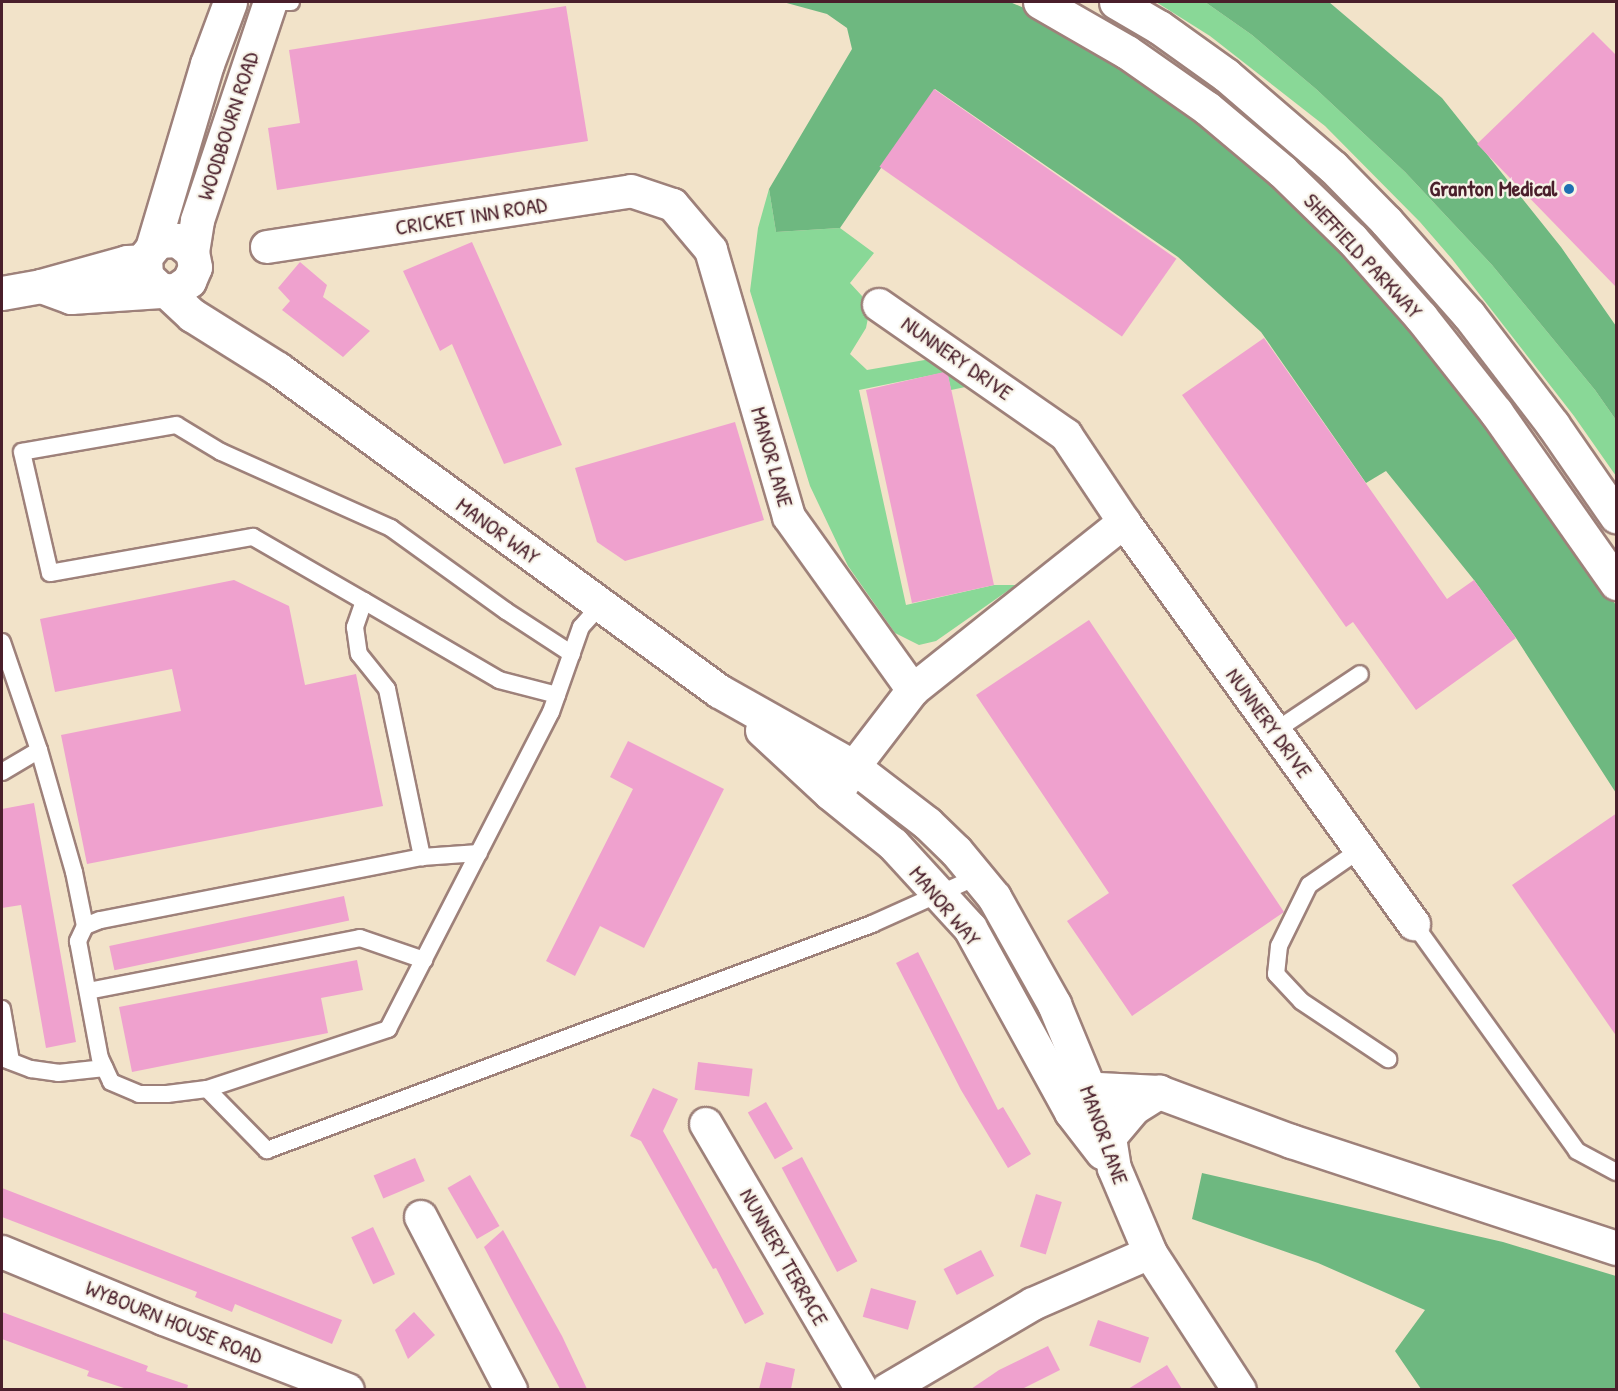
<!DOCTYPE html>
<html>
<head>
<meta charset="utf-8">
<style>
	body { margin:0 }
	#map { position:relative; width:1618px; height:1391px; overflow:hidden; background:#f2e3c9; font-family:"Patrick Hand",sans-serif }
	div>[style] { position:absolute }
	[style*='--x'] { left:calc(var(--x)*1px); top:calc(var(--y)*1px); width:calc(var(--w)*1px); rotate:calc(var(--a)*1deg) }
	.green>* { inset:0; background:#89d897 }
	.forest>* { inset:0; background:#6eb880 }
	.building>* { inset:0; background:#efa1ce; transform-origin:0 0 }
	.roads { filter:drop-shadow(2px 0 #9e817a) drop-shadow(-2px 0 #9e817a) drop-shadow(0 2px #9e817a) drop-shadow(0 -2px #9e817a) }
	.lane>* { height:16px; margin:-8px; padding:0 8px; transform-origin:8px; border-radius:8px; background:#fff }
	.street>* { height:32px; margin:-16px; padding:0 16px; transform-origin:16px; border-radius:16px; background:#fff }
	.secondary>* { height:33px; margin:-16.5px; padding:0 16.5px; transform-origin:16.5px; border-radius:16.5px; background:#fff }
	.highway>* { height:33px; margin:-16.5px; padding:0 16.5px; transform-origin:16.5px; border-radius:16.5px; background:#fff }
	.dots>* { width:16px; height:16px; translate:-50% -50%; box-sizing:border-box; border:3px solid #f7f3e8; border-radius:50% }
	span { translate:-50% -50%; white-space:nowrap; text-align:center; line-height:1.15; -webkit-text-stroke:4.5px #f7f3e8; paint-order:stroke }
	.street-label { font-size:22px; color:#4a1f2b }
	.poi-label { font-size:22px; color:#4a1f2b; font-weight:700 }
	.right { translate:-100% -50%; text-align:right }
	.frame { position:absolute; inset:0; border:3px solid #4a1f2b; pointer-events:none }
</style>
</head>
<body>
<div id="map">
	<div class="green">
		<div style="clip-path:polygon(1156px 2px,1205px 2px,1252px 35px,1316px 89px,1405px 172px,1492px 265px,1595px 390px,1616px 420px,1616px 476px,1574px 416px,1452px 259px,1420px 222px,1325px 126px,1210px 36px)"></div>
		<div style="clip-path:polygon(769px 189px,776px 232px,840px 228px,874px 253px,850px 283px,862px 296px,869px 313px,866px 328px,850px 354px,867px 370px,942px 357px,977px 380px,999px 398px,987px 402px,980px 384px,951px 390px,947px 372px,859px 390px,906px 605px,994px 585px,1016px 585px,936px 641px,919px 645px,895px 633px,848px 566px,810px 486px,750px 291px,758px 228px)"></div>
	</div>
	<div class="forest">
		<div style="clip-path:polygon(783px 2px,1010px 2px,1054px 21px,1242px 150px,1377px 286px,1436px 356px,1616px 605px,1616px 793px,1516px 638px,1474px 580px,1386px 471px,1366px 483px,1261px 332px,1178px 257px,935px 89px,840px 228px,776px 232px,769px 189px,852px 49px,847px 28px,827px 14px)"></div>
		<div style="clip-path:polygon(1205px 2px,1329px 2px,1442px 98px,1561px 247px,1616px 326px,1616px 420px,1595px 390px,1492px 265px,1405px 172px,1316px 89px,1252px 35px)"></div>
		<div style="clip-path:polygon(1202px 1173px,1503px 1242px,1616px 1276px,1616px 1389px,1421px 1389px,1395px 1351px,1425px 1310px,1318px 1263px,1192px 1219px)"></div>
	</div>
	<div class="building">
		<div style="clip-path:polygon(566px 6px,588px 141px,277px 190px,268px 128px,300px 123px,289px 50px)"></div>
		<div style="clip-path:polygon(1593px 32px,1617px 56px,1617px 288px,1477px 144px)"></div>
		<div style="left:934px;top:89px;width:296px;height:95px;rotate:35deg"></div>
		<div style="clip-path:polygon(472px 242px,562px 445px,504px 464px,452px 344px,440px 351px,403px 271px)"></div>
		<div style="clip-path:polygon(300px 262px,327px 285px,323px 297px,370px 331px,343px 357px,282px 310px,290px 301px,278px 288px)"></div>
		<div style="clip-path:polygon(1264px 338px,1447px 599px,1474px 580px,1516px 638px,1416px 710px,1353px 622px,1346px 627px,1182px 395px)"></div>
		<div style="clip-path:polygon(944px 372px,948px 375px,994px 585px,912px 603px,866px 390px)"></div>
		<div style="clip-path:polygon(735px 422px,764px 520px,625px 561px,597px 542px,575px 468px)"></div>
		<div style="clip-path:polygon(234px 580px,289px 606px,305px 685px,356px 674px,383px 806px,87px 864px,61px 735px,181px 711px,172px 669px,55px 692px,40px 619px)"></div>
		<div style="clip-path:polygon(1089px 620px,1284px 912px,1132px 1016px,1067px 921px,1109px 893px,976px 695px)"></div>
		<div style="clip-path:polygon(628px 741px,724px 789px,644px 948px,600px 926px,575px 976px,546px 961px,633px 789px,610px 777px)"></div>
		<div style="clip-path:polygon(34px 803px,76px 1042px,46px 1048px,21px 905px,2px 908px,2px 809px)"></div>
		<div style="clip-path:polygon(1617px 813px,1617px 1037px,1512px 885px)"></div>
		<div style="left:344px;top:896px;width:25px;height:240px;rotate:78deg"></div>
		<div style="clip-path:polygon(918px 952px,998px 1110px,1003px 1107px,1031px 1154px,1008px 1168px,961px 1090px,896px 963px)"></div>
		<div style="clip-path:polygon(357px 960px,363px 990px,321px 998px,328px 1033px,132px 1072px,119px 1007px)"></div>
		<div style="left:698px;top:1062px;width:55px;height:28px;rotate:7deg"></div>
		<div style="clip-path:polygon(653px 1088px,678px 1099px,663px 1131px,764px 1314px,745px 1324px,716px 1268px,713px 1269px,641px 1141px,630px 1136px)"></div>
		<div style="left:766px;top:1102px;width:54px;height:21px;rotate:60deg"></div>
		<div style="left:802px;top:1157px;width:118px;height:23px;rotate:62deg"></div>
		<div style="left:415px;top:1158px;width:25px;height:45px;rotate:67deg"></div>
		<div style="left:470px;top:1175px;width:59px;height:26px;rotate:60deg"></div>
		<div style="clip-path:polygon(2px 1188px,342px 1320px,332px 1344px,235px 1304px,232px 1312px,195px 1297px,197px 1292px,2px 1217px)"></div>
		<div style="left:1036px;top:1194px;width:27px;height:55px;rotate:17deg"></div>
		<div style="left:373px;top:1227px;width:52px;height:24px;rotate:65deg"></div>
		<div style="clip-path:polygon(503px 1230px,562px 1336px,587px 1389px,560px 1389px,512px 1300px,484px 1247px)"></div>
		<div style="left:981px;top:1250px;width:29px;height:42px;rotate:63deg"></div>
		<div style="left:871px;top:1288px;width:47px;height:30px;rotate:16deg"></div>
		<div style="clip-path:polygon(2px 1312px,148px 1366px,146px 1371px,188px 1385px,187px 1389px,127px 1389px,87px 1376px,89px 1371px,2px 1339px)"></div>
		<div style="clip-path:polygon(414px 1312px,435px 1335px,408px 1359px,395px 1330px)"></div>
		<div style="left:1098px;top:1320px;width:54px;height:27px;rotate:19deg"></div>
		<div style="clip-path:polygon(1048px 1346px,1060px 1370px,1022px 1389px,971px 1389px,999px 1370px)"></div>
		<div style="clip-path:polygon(766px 1362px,795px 1369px,791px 1389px,759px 1389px)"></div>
		<div style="clip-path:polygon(1167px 1365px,1182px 1389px,1128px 1389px)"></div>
	</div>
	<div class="roads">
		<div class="lane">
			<div style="--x:270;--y:2;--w:21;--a:0"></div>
			<div style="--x:364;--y:601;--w:156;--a:30.3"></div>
			<div style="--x:499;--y:680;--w:60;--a:14.5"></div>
			<div style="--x:2;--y:642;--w:114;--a:71.1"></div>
			<div style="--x:572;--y:654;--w:79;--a:-146.9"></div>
			<div style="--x:506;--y:611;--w:142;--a:-144.2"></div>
			<div style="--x:391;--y:528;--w:186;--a:-155.9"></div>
			<div style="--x:221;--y:452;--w:52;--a:-149"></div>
			<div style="--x:176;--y:425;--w:156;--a:170.1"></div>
			<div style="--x:22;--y:452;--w:124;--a:77"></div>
			<div style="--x:50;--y:573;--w:206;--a:-10.1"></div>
			<div style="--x:253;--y:537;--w:128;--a:30"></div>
			<div style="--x:364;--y:601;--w:28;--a:109"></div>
			<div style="--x:355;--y:627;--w:27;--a:82"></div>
			<div style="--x:359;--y:654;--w:45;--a:51.3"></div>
			<div style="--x:387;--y:689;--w:172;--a:78.2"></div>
			<div style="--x:422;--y:857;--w:328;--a:168.9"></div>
			<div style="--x:100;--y:920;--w:16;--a:158"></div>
			<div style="--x:85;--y:926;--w:17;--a:115"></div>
			<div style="--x:78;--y:941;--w:119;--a:79.4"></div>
			<div style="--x:100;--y:1058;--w:26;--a:65"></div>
			<div style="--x:111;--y:1082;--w:30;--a:23"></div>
			<div style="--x:139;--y:1094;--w:28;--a:0"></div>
			<div style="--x:167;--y:1094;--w:40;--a:-7.1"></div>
			<div style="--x:207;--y:1089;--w:191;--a:-18.3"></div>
			<div style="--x:388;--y:1029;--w:356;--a:-62.8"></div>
			<div style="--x:551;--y:712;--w:90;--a:-70.6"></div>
			<div style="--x:581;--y:627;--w:28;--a:-48"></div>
			<div style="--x:1275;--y:731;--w:102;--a:-33.8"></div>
			<div style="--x:2;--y:772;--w:43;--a:-30.7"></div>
			<div style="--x:39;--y:750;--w:127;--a:74"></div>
			<div style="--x:74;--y:872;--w:55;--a:78.5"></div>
			<div style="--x:1361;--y:849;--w:63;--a:145.3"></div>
			<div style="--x:1309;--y:885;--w:68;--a:116.2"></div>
			<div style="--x:1279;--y:946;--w:28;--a:96"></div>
			<div style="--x:1276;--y:974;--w:37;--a:47"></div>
			<div style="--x:1301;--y:1001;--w:105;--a:33.7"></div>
			<div style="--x:422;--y:857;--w:57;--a:-4"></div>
			<div style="--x:1414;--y:924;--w:279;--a:54.3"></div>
			<div style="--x:1577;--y:1151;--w:44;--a:28.3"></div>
			<div style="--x:88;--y:991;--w:277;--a:-11"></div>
			<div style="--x:360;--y:938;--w:68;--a:19"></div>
			<div style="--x:2;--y:1009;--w:53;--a:80.2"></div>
			<div style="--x:2;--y:1058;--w:31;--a:21"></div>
			<div style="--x:31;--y:1069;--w:27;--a:8"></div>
			<div style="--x:58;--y:1073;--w:47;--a:-6.1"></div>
			<div style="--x:207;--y:1089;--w:86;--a:45.5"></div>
			<div style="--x:267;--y:1150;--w:646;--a:-20.48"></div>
			<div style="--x:872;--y:924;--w:117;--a:-24.2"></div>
		</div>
		<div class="street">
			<div style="--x:267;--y:247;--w:368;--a:-8.7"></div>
			<div style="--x:631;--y:191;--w:44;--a:18.4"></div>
			<div style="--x:673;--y:205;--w:59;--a:49.8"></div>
			<div style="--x:711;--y:250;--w:278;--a:73.7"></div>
			<div style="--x:789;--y:517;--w:213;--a:54.4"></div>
			<div style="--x:879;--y:305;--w:228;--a:34.8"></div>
			<div style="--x:1066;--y:435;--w:105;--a:56.3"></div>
			<div style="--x:1124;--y:522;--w:496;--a:54.2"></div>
			<div style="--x:835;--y:797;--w:36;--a:-58"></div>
			<div style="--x:854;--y:767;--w:97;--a:-52.5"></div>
			<div style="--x:913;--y:690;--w:270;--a:-38.5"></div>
			<div style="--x:706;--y:1124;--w:308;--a:59.6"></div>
			<div style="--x:421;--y:1217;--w:195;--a:62.5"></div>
			<div style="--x:2;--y:1252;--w:175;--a:22.5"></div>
			<div style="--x:164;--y:1319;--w:197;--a:21.1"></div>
			<div style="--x:887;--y:1390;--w:169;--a:-30.5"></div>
			<div style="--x:1033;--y:1304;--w:128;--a:-23.6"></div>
		</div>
		<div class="secondary">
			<div style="--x:153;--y:245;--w:189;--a:-73.4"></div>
			<div style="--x:207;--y:64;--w:66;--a:-69.6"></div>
			<div style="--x:192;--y:252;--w:32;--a:-81"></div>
			<div style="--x:197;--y:220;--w:230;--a:-71.5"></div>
			<div style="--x:41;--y:286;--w:32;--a:20"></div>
			<div style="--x:71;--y:297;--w:105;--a:-3.8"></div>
			<div style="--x:176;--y:290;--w:16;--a:-35"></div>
			<div style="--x:189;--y:281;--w:15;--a:-67"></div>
			<div style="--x:195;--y:267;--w:15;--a:-101"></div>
			<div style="--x:192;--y:252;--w:19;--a:-141"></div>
			<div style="--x:177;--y:240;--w:19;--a:177"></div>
			<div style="--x:158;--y:241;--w:21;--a:129"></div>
			<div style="--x:145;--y:257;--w:19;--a:87"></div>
			<div style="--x:146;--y:276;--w:19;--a:43"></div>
			<div style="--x:165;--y:290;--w:37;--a:43"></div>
			<div style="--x:192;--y:315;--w:102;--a:32.1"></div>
			<div style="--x:278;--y:369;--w:546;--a:36.14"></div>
			<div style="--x:719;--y:691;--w:155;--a:29.4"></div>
			<div style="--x:854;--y:767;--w:92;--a:37.5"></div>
			<div style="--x:927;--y:823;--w:40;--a:44"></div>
			<div style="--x:956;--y:851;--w:60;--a:50.4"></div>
			<div style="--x:994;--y:897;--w:123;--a:60.7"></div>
			<div style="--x:1054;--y:1004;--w:144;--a:67.5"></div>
			<div style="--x:1109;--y:1137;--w:31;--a:81"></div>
			<div style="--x:1114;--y:1168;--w:92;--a:67"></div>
			<div style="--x:1150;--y:1253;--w:163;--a:57"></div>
			<div style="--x:2;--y:293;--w:40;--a:-10"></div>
			<div style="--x:41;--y:286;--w:89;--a:-15.6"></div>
			<div style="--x:127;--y:262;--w:17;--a:-3"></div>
			<div style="--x:762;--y:730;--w:93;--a:42.8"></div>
			<div style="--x:830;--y:793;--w:81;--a:39"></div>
			<div style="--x:893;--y:844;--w:114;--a:47.5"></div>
			<div style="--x:970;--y:928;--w:210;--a:61.2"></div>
			<div style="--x:1071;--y:1112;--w:51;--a:52.2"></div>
		</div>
		<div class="highway">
			<div style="--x:1040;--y:2;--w:100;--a:29.9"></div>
			<div style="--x:1127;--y:52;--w:98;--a:35"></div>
			<div style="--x:1207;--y:108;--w:98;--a:40"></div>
			<div style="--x:1282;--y:171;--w:98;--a:44.2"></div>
			<div style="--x:1352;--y:239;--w:104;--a:48.5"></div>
			<div style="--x:1421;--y:317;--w:121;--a:51.7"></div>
			<div style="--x:1496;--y:412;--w:209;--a:54.9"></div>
			<div style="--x:1116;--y:2;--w:50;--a:30.2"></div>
			<div style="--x:1159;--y:27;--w:82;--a:35.6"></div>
			<div style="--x:1226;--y:75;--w:141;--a:40.7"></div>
			<div style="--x:1333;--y:167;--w:76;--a:45.5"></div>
			<div style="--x:1386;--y:221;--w:125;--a:48.6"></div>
			<div style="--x:1469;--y:315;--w:138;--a:52.6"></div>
			<div style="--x:1553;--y:425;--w:111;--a:55.3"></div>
			<div style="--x:1058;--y:1087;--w:101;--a:2.8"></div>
			<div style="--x:1109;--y:1137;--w:38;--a:-50"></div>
			<div style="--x:1133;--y:1108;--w:31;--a:-32"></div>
			<div style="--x:1159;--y:1092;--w:141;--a:20.4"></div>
			<div style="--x:1291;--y:1141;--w:342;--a:18.2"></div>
		</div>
	</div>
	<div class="dots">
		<div style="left:1569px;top:189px;background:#1f6fb2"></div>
	</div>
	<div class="street-label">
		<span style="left:228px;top:126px;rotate:-72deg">WOODBOURN ROAD</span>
		<span style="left:471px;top:216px;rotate:-9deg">CRICKET INN ROAD</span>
		<span style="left:1363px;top:256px;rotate:47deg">SHEFFIELD PARKWAY</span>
		<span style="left:957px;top:358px;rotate:35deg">NUNNERY DRIVE</span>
		<span style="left:772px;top:457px;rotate:74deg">MANOR LANE</span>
		<span style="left:498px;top:531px;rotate:36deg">MANOR WAY</span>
		<span style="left:1269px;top:723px;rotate:54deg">NUNNERY DRIVE</span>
		<span style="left:945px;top:906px;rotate:50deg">MANOR WAY</span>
		<span style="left:1104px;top:1135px;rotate:70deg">MANOR LANE</span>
		<span style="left:784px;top:1257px;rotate:60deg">NUNNERY TERRACE</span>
		<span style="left:174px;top:1322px;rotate:22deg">WYBOURN HOUSE ROAD</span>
	</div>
	<div class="poi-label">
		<span class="right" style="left:1557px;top:189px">Granton Medical</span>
	</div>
	<div class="frame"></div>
</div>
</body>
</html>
